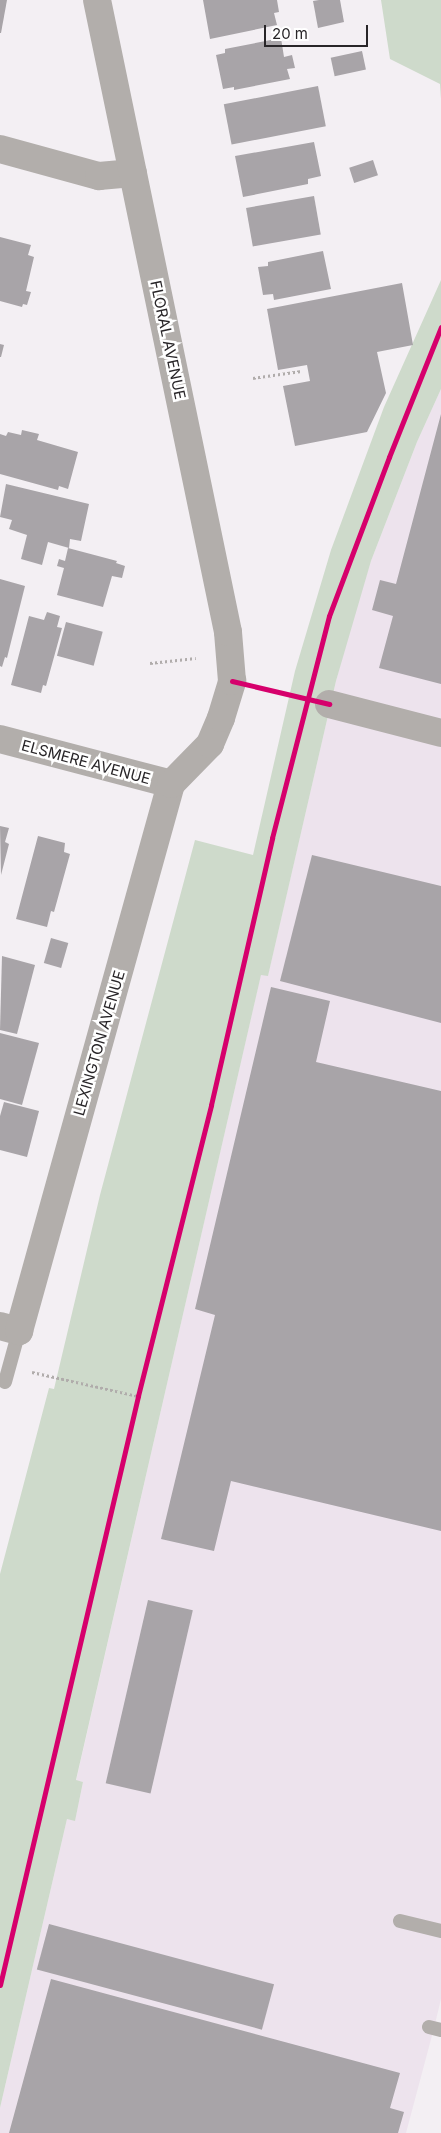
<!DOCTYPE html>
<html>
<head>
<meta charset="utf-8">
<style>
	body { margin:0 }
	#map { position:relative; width:441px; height:2133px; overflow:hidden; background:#f3eff3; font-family:Inter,sans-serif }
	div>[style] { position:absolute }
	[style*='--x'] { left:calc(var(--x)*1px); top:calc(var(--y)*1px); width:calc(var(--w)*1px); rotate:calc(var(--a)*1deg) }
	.built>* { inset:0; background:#ede3ed }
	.green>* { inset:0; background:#cedacb }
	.building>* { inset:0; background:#a8a4a8; transform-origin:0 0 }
	.path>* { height:3px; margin-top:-1.5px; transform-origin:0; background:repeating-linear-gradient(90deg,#b0acab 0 2.5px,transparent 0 5px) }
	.lane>* { height:14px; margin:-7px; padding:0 7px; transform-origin:7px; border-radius:7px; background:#b2aeab }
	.street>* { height:28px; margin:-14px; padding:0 14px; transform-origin:14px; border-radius:14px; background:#b2aeab }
	.cycleway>* { height:5px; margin:-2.5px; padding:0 2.5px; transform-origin:2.5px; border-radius:2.5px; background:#d6006c }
	span { translate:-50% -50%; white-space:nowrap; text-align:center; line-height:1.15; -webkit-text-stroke:5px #fff; paint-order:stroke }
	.street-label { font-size:15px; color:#282528 }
	.scale { position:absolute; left:264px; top:25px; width:104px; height:22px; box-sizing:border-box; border:2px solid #282528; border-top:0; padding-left:6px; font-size:15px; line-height:18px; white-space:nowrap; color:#282528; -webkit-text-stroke:4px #fff; paint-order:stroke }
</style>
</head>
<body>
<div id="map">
	<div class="built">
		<div style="clip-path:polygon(441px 389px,441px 1999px,434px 2028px,406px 2133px,0 2133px,0 2108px,67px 1819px,75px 1820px,83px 1782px,76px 1781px,261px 974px,268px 975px,336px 681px,352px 620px,371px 561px,417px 442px)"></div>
	</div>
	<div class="green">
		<div style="clip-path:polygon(381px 0,441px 0,441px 99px,440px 84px,390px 59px)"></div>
		<div style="clip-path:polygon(441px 280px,441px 389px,417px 442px,371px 561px,336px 681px,268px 976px,261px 975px,76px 1780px,83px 1782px,75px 1821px,67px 1819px,0 2108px,0 1574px,49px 1388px,54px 1389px,100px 1195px,195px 840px,253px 855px,295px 671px,331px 550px,384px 407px)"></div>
	</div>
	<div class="building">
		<div style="clip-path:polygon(0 0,7px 0,1px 33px,0 33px)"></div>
		<div style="clip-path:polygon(203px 0,277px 0,279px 12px,274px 13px,277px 25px,210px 39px)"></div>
		<div style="clip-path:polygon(319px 0,340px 0,344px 22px,318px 28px,313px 1px)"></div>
		<div style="clip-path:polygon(281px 38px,284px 57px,292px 55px,295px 68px,287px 69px,290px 79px,234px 90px,234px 87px,223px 89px,216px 55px,225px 53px,225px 49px)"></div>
		<div style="left:362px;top:51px;width:19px;height:32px;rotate:78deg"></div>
		<div style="left:318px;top:86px;width:41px;height:96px;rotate:79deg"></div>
		<div style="clip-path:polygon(314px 142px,321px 176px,308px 179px,308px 184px,243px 197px,235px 156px)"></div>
		<div style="left:373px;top:160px;width:16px;height:25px;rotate:72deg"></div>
		<div style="left:314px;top:196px;width:39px;height:69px;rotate:80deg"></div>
		<div style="clip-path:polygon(0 237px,31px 245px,28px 255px,34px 257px,26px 291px,31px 292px,27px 305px,23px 304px,22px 307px,0 301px)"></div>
		<div style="clip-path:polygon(323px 251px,331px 289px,274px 300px,273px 294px,263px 295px,258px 267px,268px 266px,268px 262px)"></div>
		<div style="clip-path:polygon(402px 283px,413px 345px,377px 352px,386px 393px,367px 432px,295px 446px,283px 386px,310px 381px,307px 365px,278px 370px,267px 309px)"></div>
		<div style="clip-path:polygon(0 344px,4px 345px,1px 357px,0 357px)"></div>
		<div style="clip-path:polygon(441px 414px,441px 684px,379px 668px,393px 616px,372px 610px,380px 580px,396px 584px)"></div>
		<div style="clip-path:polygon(22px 430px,39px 434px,37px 440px,78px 452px,68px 489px,59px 486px,58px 490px,0 474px,0 434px,6px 436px,8px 432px,21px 435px)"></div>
		<div style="clip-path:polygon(6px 484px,89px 504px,81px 541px,70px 539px,69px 548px,48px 542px,42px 565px,21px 559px,27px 535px,9px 529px,12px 520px,0 517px)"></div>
		<div style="clip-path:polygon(68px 548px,117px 561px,116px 563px,125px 566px,122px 578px,112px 576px,103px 607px,57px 595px,64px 568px,57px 566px,59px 559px,65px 561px)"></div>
		<div style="clip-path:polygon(0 579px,25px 586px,7px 658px,5px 657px,2px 667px,0 666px)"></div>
		<div style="clip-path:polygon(47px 612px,60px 616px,57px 627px,62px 628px,46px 686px,43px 685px,41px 693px,11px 685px,29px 616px,44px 620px)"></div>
		<div style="left:66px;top:622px;width:38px;height:35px;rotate:15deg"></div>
		<div style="clip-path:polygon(0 826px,9px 828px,5px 842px,9px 844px,1px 875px)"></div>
		<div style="clip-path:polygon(38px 836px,65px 843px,64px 852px,70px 854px,54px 912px,51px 911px,47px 927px,16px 919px)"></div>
		<div style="clip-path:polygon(312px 855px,441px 886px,441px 1023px,280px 981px)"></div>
		<div style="left:51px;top:938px;width:18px;height:26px;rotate:16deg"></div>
		<div style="clip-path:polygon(2px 956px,35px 965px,17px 1034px,0 1030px)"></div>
		<div style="clip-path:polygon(271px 987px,330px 1001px,316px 1062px,441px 1091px,441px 1531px,231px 1481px,214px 1551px,161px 1539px,215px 1315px,195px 1309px)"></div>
		<div style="clip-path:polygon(0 1033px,39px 1043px,22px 1105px,0 1099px)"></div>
		<div style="clip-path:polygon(4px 1102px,39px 1111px,27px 1157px,0 1150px,0 1116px)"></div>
		<div style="left:148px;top:1600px;width:46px;height:188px;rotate:13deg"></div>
		<div style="left:49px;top:1924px;width:233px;height:47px;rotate:15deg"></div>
		<div style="clip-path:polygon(51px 1979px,400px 2073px,390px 2108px,404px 2112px,398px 2133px,9px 2133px)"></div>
	</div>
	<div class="path">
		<div style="--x:253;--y:378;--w:49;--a:-8.1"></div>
		<div style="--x:150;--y:663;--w:46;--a:-6.2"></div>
		<div style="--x:32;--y:1372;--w:109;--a:12.8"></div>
	</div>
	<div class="lane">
		<div style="--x:5;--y:1382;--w:53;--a:-74.6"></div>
		<div style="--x:400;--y:1921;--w:42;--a:13.7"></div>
		<div style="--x:429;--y:2027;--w:12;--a:14"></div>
	</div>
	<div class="street">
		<div style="--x:0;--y:149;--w:103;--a:15.3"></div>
		<div style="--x:99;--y:176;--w:34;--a:-5"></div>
		<div style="--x:329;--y:704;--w:116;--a:14.5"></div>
		<div style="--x:0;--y:739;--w:177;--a:14.7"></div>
		<div style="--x:0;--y:1326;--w:20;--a:15"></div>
		<div style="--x:19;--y:1331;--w:568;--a:-74.47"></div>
		<div style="--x:171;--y:784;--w:56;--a:-45.7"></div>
		<div style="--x:210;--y:744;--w:28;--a:-67"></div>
		<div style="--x:221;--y:718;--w:39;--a:-73"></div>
		<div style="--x:232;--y:681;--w:49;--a:-94.7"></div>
		<div style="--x:228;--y:632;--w:645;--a:-101.71"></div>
	</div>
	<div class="cycleway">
		<div style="--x:232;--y:681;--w:100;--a:13.3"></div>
		<div style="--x:0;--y:1985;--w:605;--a:-76.81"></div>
		<div style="--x:138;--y:1396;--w:300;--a:-75.9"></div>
		<div style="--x:211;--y:1105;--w:274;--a:-77.1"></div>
		<div style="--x:272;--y:838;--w:229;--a:-75.6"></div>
		<div style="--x:329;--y:616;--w:170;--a:-69.3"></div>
		<div style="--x:389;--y:457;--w:140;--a:-68.2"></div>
	</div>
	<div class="street-label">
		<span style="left:168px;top:340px;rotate:78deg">FLORAL AVENUE</span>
		<span style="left:86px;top:762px;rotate:15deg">ELSMERE AVENUE</span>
		<span style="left:99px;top:1043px;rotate:-74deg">LEXINGTON AVENUE</span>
	</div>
	<div class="scale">20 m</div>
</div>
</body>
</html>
